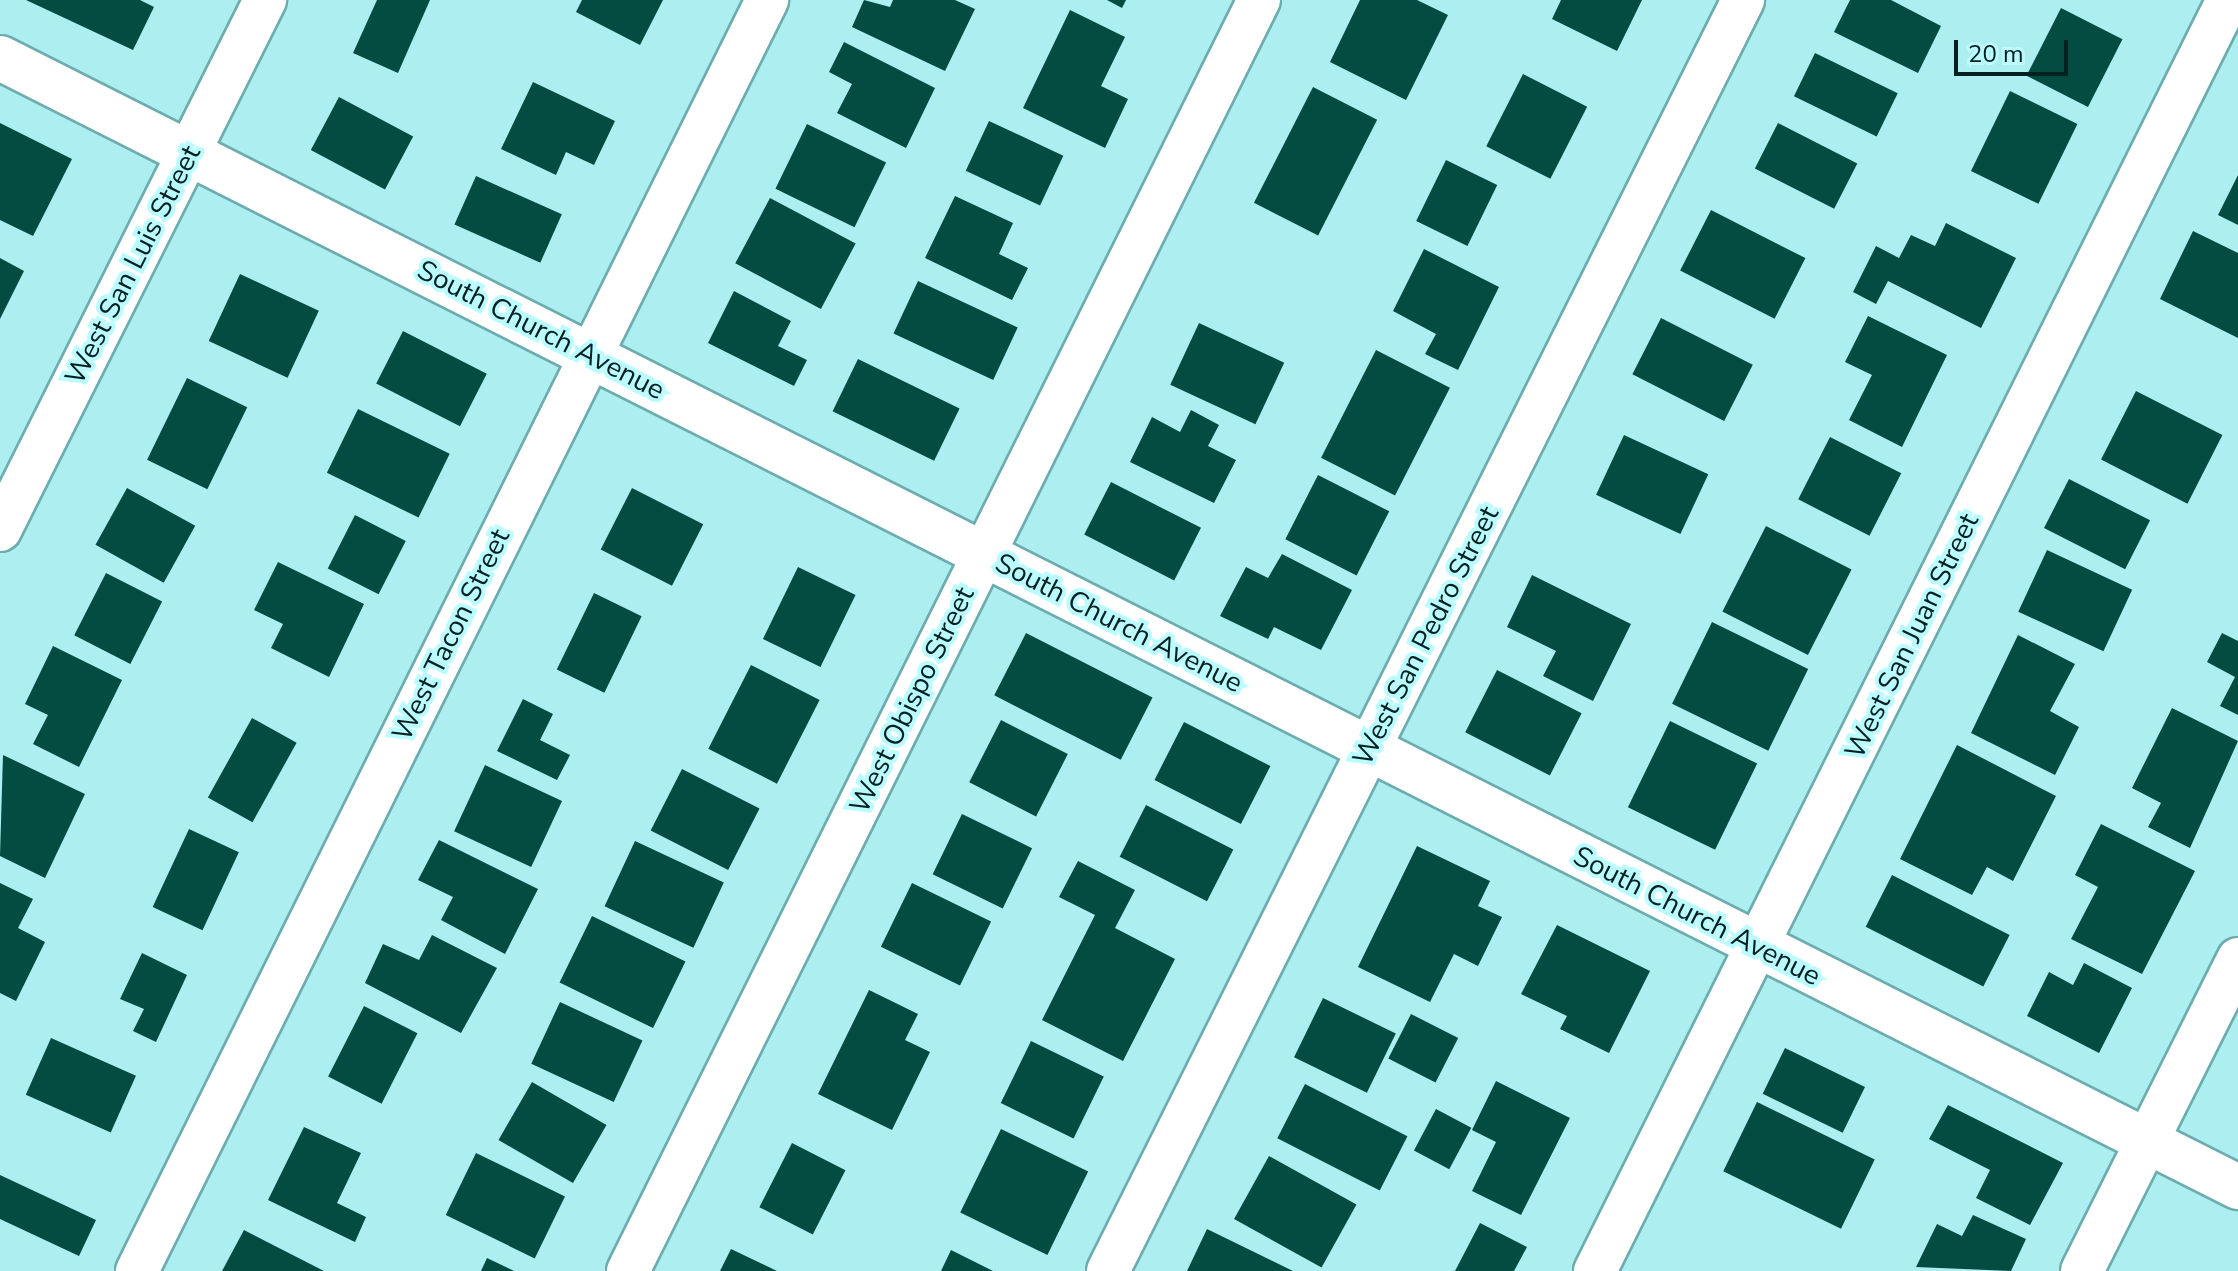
<!DOCTYPE html>
<html>
<head>
<meta charset="utf-8">
<style>
	body { margin:0 }
	#map { position:relative; width:2238px; height:1271px; overflow:hidden; background:#adeff1; font-family:"Nunito Sans",sans-serif }
	div>[style] { position:absolute }
	[style*='--x'] { left:calc(var(--x)*1px); top:calc(var(--y)*1px); width:calc(var(--w)*1px); rotate:calc(var(--a)*1deg) }
	.building>* { inset:0; background:#044b41; transform-origin:0 0 }
	.roads { filter:drop-shadow(2px 0 #6cacaf) drop-shadow(-2px 0 #6cacaf) drop-shadow(0 2px #6cacaf) drop-shadow(0 -2px #6cacaf) }
	.minor>* { height:42px; margin:-21px; padding:0 21px; transform-origin:21px; border-radius:21px; background:#fff }
	.tertiary>* { height:44px; margin:-22px; padding:0 22px; transform-origin:22px; border-radius:22px; background:#fff }
	span { translate:-50% -50%; white-space:nowrap; text-align:center; line-height:1.15; -webkit-text-stroke:8px #bafcff; paint-order:stroke }
	.street-label { font-size:28px; color:#052021 }
	.scale { position:absolute; left:1954px; top:40px; width:114px; height:36px; box-sizing:border-box; border:4px solid #052021; border-top:0; padding-left:10px; font-size:24px; line-height:28px; white-space:nowrap; color:#052021; -webkit-text-stroke:6px #bafcff; paint-order:stroke }
</style>
</head>
<body>
<div id="map">
	<div class="building">
		<div style="clip-path:polygon(26px 0,140px 0,154px 7px,133px 50px)"></div>
		<div style="clip-path:polygon(377px 0,430px 0,398px 73px,353px 53px)"></div>
		<div style="clip-path:polygon(582px 0,663px 0,640px 45px,576px 12px)"></div>
		<div style="clip-path:polygon(864px 0,890px 7px,893px 0,955px 0,975px 9px,945px 71px,852px 27px)"></div>
		<div style="clip-path:polygon(1107px 0,1126px 0,1122px 8px)"></div>
		<div style="clip-path:polygon(1360px 0,1417px 0,1448px 15px,1406px 100px,1330px 62px)"></div>
		<div style="clip-path:polygon(1561px 0,1642px 0,1617px 51px,1552px 19px)"></div>
		<div style="clip-path:polygon(1850px 0,1891px 0,1941px 26px,1918px 73px,1834px 32px)"></div>
		<div style="left:2061px;top:8px;width:69px;height:76px;rotate:27deg"></div>
		<div style="clip-path:polygon(1070px 10px,1125px 37px,1101px 86px,1128px 99px,1105px 148px,1023px 108px)"></div>
		<div style="clip-path:polygon(844px 42px,935px 88px,906px 148px,837px 113px,852px 84px,829px 72px)"></div>
		<div style="left:1815px;top:53px;width:92px;height:48px;rotate:26deg"></div>
		<div style="left:1523px;top:74px;width:72px;height:81px;rotate:27deg"></div>
		<div style="clip-path:polygon(533px 82px,615px 121px,594px 165px,566px 152px,556px 175px,501px 149px)"></div>
		<div style="left:1313px;top:87px;width:72px;height:130px;rotate:27deg"></div>
		<div style="left:2010px;top:91px;width:75px;height:89px;rotate:26deg"></div>
		<div style="left:339px;top:97px;width:84px;height:60px;rotate:28deg"></div>
		<div style="left:989px;top:121px;width:82px;height:55px;rotate:25deg"></div>
		<div style="clip-path:polygon(0 123px,72px 159px,33px 236px,0 220px)"></div>
		<div style="left:1778px;top:123px;width:89px;height:51px;rotate:27deg"></div>
		<div style="left:807px;top:124px;width:88px;height:72px;rotate:26deg"></div>
		<div style="left:1446px;top:160px;width:57px;height:68px;rotate:26deg"></div>
		<div style="clip-path:polygon(2238px 175px,2238px 225px,2218px 215px)"></div>
		<div style="left:476px;top:176px;width:94px;height:53px;rotate:24deg"></div>
		<div style="clip-path:polygon(955px 196px,1013px 223px,999px 254px,1028px 268px,1012px 300px,925px 258px)"></div>
		<div style="left:770px;top:198px;width:97px;height:74px;rotate:28deg"></div>
		<div style="left:1711px;top:210px;width:106px;height:68px;rotate:27deg"></div>
		<div style="clip-path:polygon(1946px 223px,2016px 258px,1981px 328px,1888px 281px,1876px 304px,1853px 292px,1876px 246px,1899px 258px,1911px 235px,1935px 246px)"></div>
		<div style="clip-path:polygon(2193px 231px,2238px 253px,2238px 338px,2160px 299px)"></div>
		<div style="clip-path:polygon(1424px 249px,1499px 287px,1458px 370px,1425px 354px,1436px 334px,1393px 311px)"></div>
		<div style="clip-path:polygon(0 258px,24px 271px,0 319px)"></div>
		<div style="left:240px;top:274px;width:87px;height:74px;rotate:25deg"></div>
		<div style="left:918px;top:281px;width:110px;height:58px;rotate:25deg"></div>
		<div style="clip-path:polygon(734px 291px,791px 321px,778px 346px,807px 360px,794px 386px,708px 343px)"></div>
		<div style="clip-path:polygon(1868px 316px,1947px 355px,1902px 447px,1849px 420px,1872px 375px,1845px 362px)"></div>
		<div style="left:1661px;top:318px;width:103px;height:63px;rotate:27deg"></div>
		<div style="left:1199px;top:323px;width:94px;height:68px;rotate:25deg"></div>
		<div style="left:403px;top:331px;width:94px;height:59px;rotate:27deg"></div>
		<div style="left:1376px;top:350px;width:83px;height:121px;rotate:27deg"></div>
		<div style="left:858px;top:359px;width:113px;height:58px;rotate:26deg"></div>
		<div style="left:187px;top:378px;width:67px;height:91px;rotate:26deg"></div>
		<div style="left:2136px;top:391px;width:97px;height:77px;rotate:27deg"></div>
		<div style="left:358px;top:409px;width:102px;height:71px;rotate:26deg"></div>
		<div style="clip-path:polygon(1191px 410px,1219px 425px,1208px 446px,1236px 460px,1214px 503px,1130px 462px,1152px 417px,1180px 432px)"></div>
		<div style="left:1624px;top:435px;width:93px;height:66px;rotate:25deg"></div>
		<div style="left:1830px;top:437px;width:80px;height:70px;rotate:27deg"></div>
		<div style="left:1318px;top:475px;width:80px;height:72px;rotate:27deg"></div>
		<div style="left:2069px;top:479px;width:91px;height:55px;rotate:27deg"></div>
		<div style="left:1111px;top:482px;width:101px;height:59px;rotate:27deg"></div>
		<div style="left:127px;top:488px;width:78px;height:65px;rotate:29deg"></div>
		<div style="left:632px;top:488px;width:80px;height:69px;rotate:27deg"></div>
		<div style="left:355px;top:515px;width:57px;height:60px;rotate:27deg"></div>
		<div style="left:1766px;top:526px;width:96px;height:96px;rotate:27deg"></div>
		<div style="left:2047px;top:550px;width:94px;height:68px;rotate:25deg"></div>
		<div style="clip-path:polygon(1282px 554px,1352px 590px,1321px 650px,1274px 627px,1268px 639px,1220px 616px,1246px 567px,1268px 578px)"></div>
		<div style="clip-path:polygon(278px 562px,364px 604px,329px 677px,271px 648px,283px 624px,254px 610px)"></div>
		<div style="left:798px;top:567px;width:64px;height:80px;rotate:26deg"></div>
		<div style="left:106px;top:573px;width:63px;height:70px;rotate:27deg"></div>
		<div style="clip-path:polygon(1532px 575px,1631px 624px,1593px 701px,1543px 676px,1556px 651px,1507px 627px)"></div>
		<div style="left:594px;top:593px;width:53px;height:85px;rotate:26deg"></div>
		<div style="left:1712px;top:622px;width:107px;height:91px;rotate:26deg"></div>
		<div style="left:1026px;top:633px;width:142px;height:70px;rotate:27deg"></div>
		<div style="clip-path:polygon(2222px 633px,2238px 641px,2238px 715px,2220px 706px,2235px 677px,2207px 662px)"></div>
		<div style="clip-path:polygon(2018px 635px,2075px 664px,2050px 711px,2079px 727px,2055px 775px,1971px 733px)"></div>
		<div style="clip-path:polygon(53px 646px,122px 680px,79px 767px,33px 744px,48px 715px,25px 704px)"></div>
		<div style="left:751px;top:665px;width:77px;height:94px;rotate:27deg"></div>
		<div style="left:1497px;top:670px;width:95px;height:70px;rotate:27deg"></div>
		<div style="clip-path:polygon(523px 699px,553px 714px,540px 740px,570px 755px,557px 780px,497px 751px)"></div>
		<div style="clip-path:polygon(2172px 708px,2238px 741px,2190px 848px,2148px 827px,2161px 803px,2132px 788px)"></div>
		<div style="left:252px;top:718px;width:51px;height:91px;rotate:29deg"></div>
		<div style="left:1001px;top:720px;width:75px;height:70px;rotate:27deg"></div>
		<div style="left:1670px;top:721px;width:97px;height:96px;rotate:26deg"></div>
		<div style="left:1184px;top:722px;width:97px;height:65px;rotate:27deg"></div>
		<div style="clip-path:polygon(1957px 745px,2056px 796px,2013px 881px,1987px 867px,1972px 895px,1900px 859px)"></div>
		<div style="clip-path:polygon(3px 755px,85px 794px,45px 878px,0 856px)"></div>
		<div style="left:485px;top:765px;width:85px;height:73px;rotate:25deg"></div>
		<div style="left:682px;top:769px;width:87px;height:69px;rotate:27deg"></div>
		<div style="left:1146px;top:805px;width:98px;height:58px;rotate:27deg"></div>
		<div style="left:962px;top:814px;width:78px;height:67px;rotate:26deg"></div>
		<div style="clip-path:polygon(2101px 824px,2195px 871px,2142px 974px,2071px 939px,2098px 887px,2075px 875px)"></div>
		<div style="left:189px;top:829px;width:55px;height:86px;rotate:25deg"></div>
		<div style="clip-path:polygon(439px 840px,538px 889px,505px 954px,441px 920px,453px 897px,418px 880px)"></div>
		<div style="left:635px;top:841px;width:98px;height:72px;rotate:25deg"></div>
		<div style="clip-path:polygon(1417px 846px,1490px 881px,1478px 906px,1502px 917px,1478px 966px,1454px 954px,1430px 1002px,1358px 967px)"></div>
		<div style="clip-path:polygon(1078px 861px,1135px 890px,1115px 928px,1175px 959px,1123px 1061px,1042px 1020px,1095px 915px,1059px 897px)"></div>
		<div style="left:1892px;top:875px;width:132px;height:58px;rotate:27deg"></div>
		<div style="clip-path:polygon(0 883px,33px 899px,18px 928px,45px 942px,16px 1001px,0 993px)"></div>
		<div style="left:912px;top:883px;width:88px;height:71px;rotate:26deg"></div>
		<div style="left:592px;top:916px;width:104px;height:74px;rotate:26deg"></div>
		<div style="clip-path:polygon(1557px 925px,1650px 971px,1609px 1053px,1560px 1029px,1567px 1016px,1521px 994px)"></div>
		<div style="clip-path:polygon(432px 935px,497px 968px,461px 1033px,365px 983px,383px 944px,419px 960px)"></div>
		<div style="clip-path:polygon(142px 953px,187px 975px,156px 1042px,133px 1031px,144px 1009px,120px 999px)"></div>
		<div style="clip-path:polygon(2084px 963px,2132px 988px,2099px 1053px,2027px 1016px,2049px 972px,2073px 985px)"></div>
		<div style="clip-path:polygon(869px 990px,918px 1014px,905px 1040px,930px 1052px,892px 1130px,818px 1094px)"></div>
		<div style="left:1323px;top:998px;width:81px;height:66px;rotate:26deg"></div>
		<div style="left:560px;top:1002px;width:91px;height:68px;rotate:25deg"></div>
		<div style="left:364px;top:1006px;width:60px;height:79px;rotate:27deg"></div>
		<div style="left:1411px;top:1014px;width:53px;height:50px;rotate:27deg"></div>
		<div style="left:51px;top:1038px;width:93px;height:62px;rotate:24deg"></div>
		<div style="left:1031px;top:1041px;width:81px;height:69px;rotate:26deg"></div>
		<div style="left:1785px;top:1048px;width:89px;height:51px;rotate:26deg"></div>
		<div style="clip-path:polygon(1496px 1081px,1570px 1118px,1521px 1215px,1472px 1191px,1496px 1142px,1472px 1130px)"></div>
		<div style="left:532px;top:1082px;width:86px;height:67px;rotate:30deg"></div>
		<div style="left:1305px;top:1084px;width:115px;height:61px;rotate:27deg"></div>
		<div style="left:1757px;top:1102px;width:131px;height:77px;rotate:26deg"></div>
		<div style="clip-path:polygon(1948px 1105px,2063px 1163px,2030px 1225px,1976px 1198px,1990px 1170px,1929px 1139px)"></div>
		<div style="left:1436px;top:1109px;width:40px;height:47px;rotate:28deg"></div>
		<div style="clip-path:polygon(304px 1127px,361px 1153px,337px 1203px,366px 1217px,355px 1242px,268px 1200px)"></div>
		<div style="left:1001px;top:1129px;width:97px;height:93px;rotate:26deg"></div>
		<div style="left:792px;top:1143px;width:60px;height:72px;rotate:27deg"></div>
		<div style="left:476px;top:1153px;width:99px;height:69px;rotate:26deg"></div>
		<div style="left:1269px;top:1156px;width:100px;height:72px;rotate:29deg"></div>
		<div style="clip-path:polygon(0 1175px,96px 1220px,79px 1256px,0 1219px)"></div>
		<div style="clip-path:polygon(1973px 1215px,2026px 1239px,2011px 1271px,1916px 1267px,1937px 1224px,1962px 1236px)"></div>
		<div style="clip-path:polygon(1480px 1223px,1527px 1247px,1514px 1271px,1455px 1271px)"></div>
		<div style="clip-path:polygon(1207px 1229px,1293px 1271px,1187px 1271px)"></div>
		<div style="clip-path:polygon(244px 1230px,324px 1271px,222px 1271px)"></div>
		<div style="clip-path:polygon(731px 1249px,777px 1271px,720px 1271px)"></div>
		<div style="clip-path:polygon(951px 1250px,993px 1271px,941px 1271px)"></div>
		<div style="clip-path:polygon(487px 1258px,514px 1271px,481px 1271px)"></div>
	</div>
	<div class="roads">
		<div class="minor">
			<div style="--x:0;--y:530;--w:593;--a:-63.43"></div>
			<div style="--x:137;--y:1271;--w:1419;--a:-63.63"></div>
			<div style="--x:628;--y:1271;--w:1419;--a:-63.6"></div>
			<div style="--x:1108;--y:1271;--w:1421;--a:-63.45"></div>
			<div style="--x:1595;--y:1271;--w:1420;--a:-63.53"></div>
			<div style="--x:2082;--y:1271;--w:349;--a:-63.4"></div>
		</div>
		<div class="tertiary">
			<div style="--x:0;--y:58;--w:2507;--a:26.77"></div>
		</div>
	</div>
	<div class="street-label">
		<span style="left:133px;top:265px;rotate:-63deg">West San Luis Street</span>
		<span style="left:541px;top:330px;rotate:27deg">South Church Avenue</span>
		<span style="left:1119px;top:623px;rotate:27deg">South Church Avenue</span>
		<span style="left:451px;top:635px;rotate:-64deg">West Tacon Street</span>
		<span style="left:1426px;top:636px;rotate:-63deg">West San Pedro Street</span>
		<span style="left:1912px;top:636px;rotate:-64deg">West San Juan Street</span>
		<span style="left:912px;top:700px;rotate:-64deg">West Obispo Street</span>
		<span style="left:1697px;top:916px;rotate:27deg">South Church Avenue</span>
	</div>
	<div class="scale">20 m</div>
</div>
</body>
</html>
